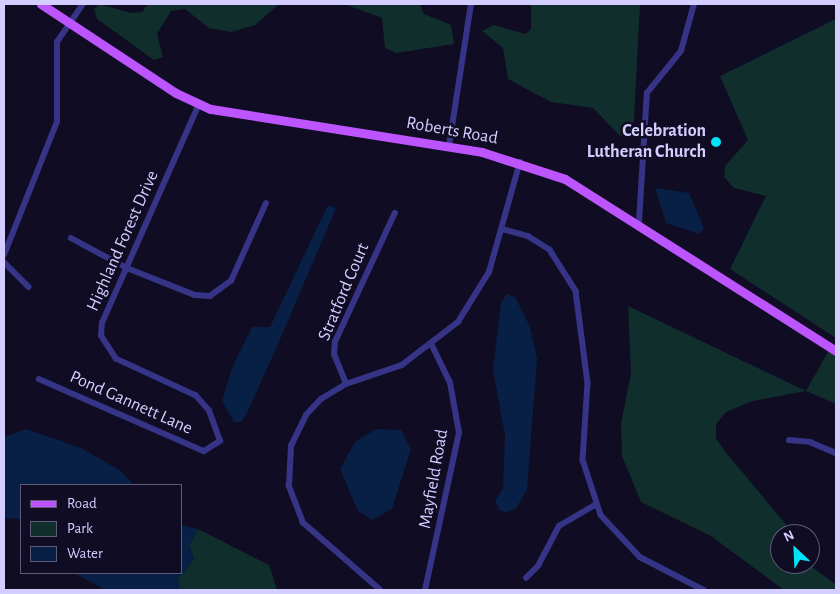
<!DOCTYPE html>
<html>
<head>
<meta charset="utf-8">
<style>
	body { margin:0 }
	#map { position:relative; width:840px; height:594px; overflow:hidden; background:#100c23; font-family:"Alegreya Sans",sans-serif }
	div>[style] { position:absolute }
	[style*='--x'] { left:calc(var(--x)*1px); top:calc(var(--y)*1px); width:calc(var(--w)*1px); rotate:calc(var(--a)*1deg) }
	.green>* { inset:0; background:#0f2e2c }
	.water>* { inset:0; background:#082046 }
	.street>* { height:5.5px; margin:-2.75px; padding:0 2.75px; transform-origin:2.75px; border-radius:2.75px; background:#363486 }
	.primary>* { height:9px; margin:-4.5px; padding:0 4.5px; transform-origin:4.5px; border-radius:4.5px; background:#bd55ff }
	.dots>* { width:14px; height:14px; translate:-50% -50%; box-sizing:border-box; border:2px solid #100c23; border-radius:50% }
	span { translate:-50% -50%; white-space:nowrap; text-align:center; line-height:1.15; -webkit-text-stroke:5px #100c23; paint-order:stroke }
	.street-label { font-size:18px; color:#d3ceff }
	.poi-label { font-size:18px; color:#d3ceff; font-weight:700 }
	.right { translate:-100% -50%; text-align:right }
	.frame { position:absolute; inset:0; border:5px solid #d3ceff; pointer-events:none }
	.legend { position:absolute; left:20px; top:484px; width:162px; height:90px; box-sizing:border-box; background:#100c23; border:1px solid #5e5a7b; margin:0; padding:6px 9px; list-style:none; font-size:15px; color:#d3ceff }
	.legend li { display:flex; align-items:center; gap:10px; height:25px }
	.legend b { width:25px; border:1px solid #5e5a7b }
	.north { position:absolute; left:770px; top:524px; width:50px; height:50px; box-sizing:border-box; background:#100c23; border:1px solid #5e5a7b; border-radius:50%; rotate:335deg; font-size:14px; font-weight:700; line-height:20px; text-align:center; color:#d3ceff }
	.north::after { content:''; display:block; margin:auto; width:18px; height:22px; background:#00e3f9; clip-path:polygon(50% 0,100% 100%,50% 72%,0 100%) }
</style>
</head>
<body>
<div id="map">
	<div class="green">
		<div style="clip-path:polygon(99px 4px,131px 13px,142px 12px,148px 4px,279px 4px,255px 25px,231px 32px,209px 28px,185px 9px,171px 11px,157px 34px,163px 57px,154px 60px,97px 19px,94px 9px)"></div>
		<div style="clip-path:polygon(344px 4px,420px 4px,424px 14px,451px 25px,454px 44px,396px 53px,385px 48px,382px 18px)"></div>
		<div style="clip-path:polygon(531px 4px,640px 4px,633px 138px,619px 135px,593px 108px,551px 102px,508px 79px,503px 48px,482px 31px,494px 25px,525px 34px,531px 29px)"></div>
		<div style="clip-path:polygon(836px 19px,836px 338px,730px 269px,766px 196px,734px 188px,724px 177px,725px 166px,748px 140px,720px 76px)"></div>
		<div style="clip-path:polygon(628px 306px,806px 391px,829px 350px,836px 355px,836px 404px,806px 391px,753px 401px,726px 412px,716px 424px,716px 438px,724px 450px,794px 534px,780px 534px,780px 564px,808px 564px,835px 584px,836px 570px,836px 590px,784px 590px,711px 536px,641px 502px,622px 456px,621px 424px,631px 373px)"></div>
		<div style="clip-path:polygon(198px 529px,269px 565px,277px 590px,179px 590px,178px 579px,194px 559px,189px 545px)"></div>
	</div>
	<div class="water">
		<div style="clip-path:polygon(655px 188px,689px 193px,704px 228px,700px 234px,666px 223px)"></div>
		<div style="clip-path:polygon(328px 205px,336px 208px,278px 344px,246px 415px,241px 422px,234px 422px,222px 401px,232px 368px,252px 327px,270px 327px)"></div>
		<div style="clip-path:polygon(507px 294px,515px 297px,530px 327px,537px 358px,527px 490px,516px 508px,507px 512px,500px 511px,495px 501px,503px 488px,505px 436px,493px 369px,501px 302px)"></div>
		<div style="clip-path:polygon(26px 429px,81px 448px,121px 471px,134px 485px,21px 485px,21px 519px,4px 518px,4px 437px)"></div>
		<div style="clip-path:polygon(376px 429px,401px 430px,411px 449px,392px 509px,372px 520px,358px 511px,340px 469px,355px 442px)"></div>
		<div style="clip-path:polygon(181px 525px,198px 529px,189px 545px,194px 559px,178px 579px,179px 590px,106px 590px,74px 573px,181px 573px)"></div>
	</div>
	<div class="street">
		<div style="--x:449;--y:146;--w:144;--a:-81.2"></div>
		<div style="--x:639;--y:222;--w:129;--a:-86.5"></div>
		<div style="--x:647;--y:93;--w:54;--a:-51"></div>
		<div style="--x:681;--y:51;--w:49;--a:-74.5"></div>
		<div style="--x:502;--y:229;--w:27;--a:15"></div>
		<div style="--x:528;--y:236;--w:26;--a:32"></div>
		<div style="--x:550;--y:250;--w:49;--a:57.6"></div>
		<div style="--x:576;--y:291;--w:93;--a:82.6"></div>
		<div style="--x:588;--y:383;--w:77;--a:93.7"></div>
		<div style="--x:583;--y:460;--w:58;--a:71.9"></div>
		<div style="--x:601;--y:515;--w:57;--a:47.1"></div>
		<div style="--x:640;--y:557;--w:72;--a:27.3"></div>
		<div style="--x:71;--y:238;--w:64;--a:28.2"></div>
		<div style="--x:127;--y:268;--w:73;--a:21.7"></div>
		<div style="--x:195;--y:295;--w:15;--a:4"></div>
		<div style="--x:210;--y:296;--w:26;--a:-36"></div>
		<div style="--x:231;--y:281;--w:85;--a:-65.8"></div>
		<div style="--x:4;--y:255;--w:143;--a:-68.3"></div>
		<div style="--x:57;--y:122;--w:80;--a:-90"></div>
		<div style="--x:57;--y:42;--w:46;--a:-55.6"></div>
		<div style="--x:4;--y:262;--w:35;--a:45"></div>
		<div style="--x:39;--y:379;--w:180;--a:23.6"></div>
		<div style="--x:204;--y:451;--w:19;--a:-32"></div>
		<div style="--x:220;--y:441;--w:32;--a:-110"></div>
		<div style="--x:209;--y:411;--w:20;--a:-131"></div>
		<div style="--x:196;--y:396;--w:88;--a:-155.2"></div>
		<div style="--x:116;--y:359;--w:27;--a:-123"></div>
		<div style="--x:101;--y:336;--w:13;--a:-86"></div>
		<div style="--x:102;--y:323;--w:240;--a:-66.1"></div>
		<div style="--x:346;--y:384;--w:31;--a:-112"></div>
		<div style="--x:334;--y:355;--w:13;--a:-86"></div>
		<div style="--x:335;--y:342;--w:142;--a:-65.1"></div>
		<div style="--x:789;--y:440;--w:21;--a:5"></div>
		<div style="--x:810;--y:442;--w:28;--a:23"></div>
		<div style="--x:526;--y:578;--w:17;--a:-45"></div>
		<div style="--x:538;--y:566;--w:45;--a:-62.3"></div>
		<div style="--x:559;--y:526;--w:42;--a:-30.3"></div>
		<div style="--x:380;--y:590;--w:102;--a:-139"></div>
		<div style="--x:303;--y:523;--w:40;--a:-111"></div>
		<div style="--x:289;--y:486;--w:40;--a:-87.1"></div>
		<div style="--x:291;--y:446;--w:34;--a:-64"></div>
		<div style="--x:306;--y:415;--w:22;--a:-47"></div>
		<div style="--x:321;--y:399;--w:29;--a:-31"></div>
		<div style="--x:346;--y:384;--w:59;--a:-18.7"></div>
		<div style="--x:402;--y:365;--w:71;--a:-37.5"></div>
		<div style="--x:458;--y:322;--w:59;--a:-58.2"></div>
		<div style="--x:489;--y:272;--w:114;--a:-74.3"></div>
		<div style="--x:425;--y:590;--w:161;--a:-77.8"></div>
		<div style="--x:459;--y:433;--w:51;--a:-100.2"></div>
		<div style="--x:450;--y:383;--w:41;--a:-115.9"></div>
	</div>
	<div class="primary">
		<div style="--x:41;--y:4;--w:162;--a:33.4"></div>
		<div style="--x:176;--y:93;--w:38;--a:25"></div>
		<div style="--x:211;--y:109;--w:274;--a:9"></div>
		<div style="--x:482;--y:152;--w:87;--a:18"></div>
		<div style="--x:565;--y:179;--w:321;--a:32.4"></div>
	</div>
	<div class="dots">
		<div style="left:716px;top:142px;background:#00e3f9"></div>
	</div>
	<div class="street-label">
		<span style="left:452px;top:131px;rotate:10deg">Roberts Road</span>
		<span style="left:123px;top:241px;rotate:-66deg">Highland Forest Drive</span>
		<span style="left:344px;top:292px;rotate:-67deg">Stratford Court</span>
		<span style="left:131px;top:403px;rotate:24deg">Pond Gannett Lane</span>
		<span style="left:434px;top:479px;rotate:-80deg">Mayfield Road</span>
	</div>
	<div class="poi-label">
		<span class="right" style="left:706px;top:142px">Celebration<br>Lutheran Church</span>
	</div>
	<div class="frame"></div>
	<ul class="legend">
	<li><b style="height:6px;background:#bd55ff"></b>Road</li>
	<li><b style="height:14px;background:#0f2e2c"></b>Park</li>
	<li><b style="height:14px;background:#082046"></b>Water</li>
	</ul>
	<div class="north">N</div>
</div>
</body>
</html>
